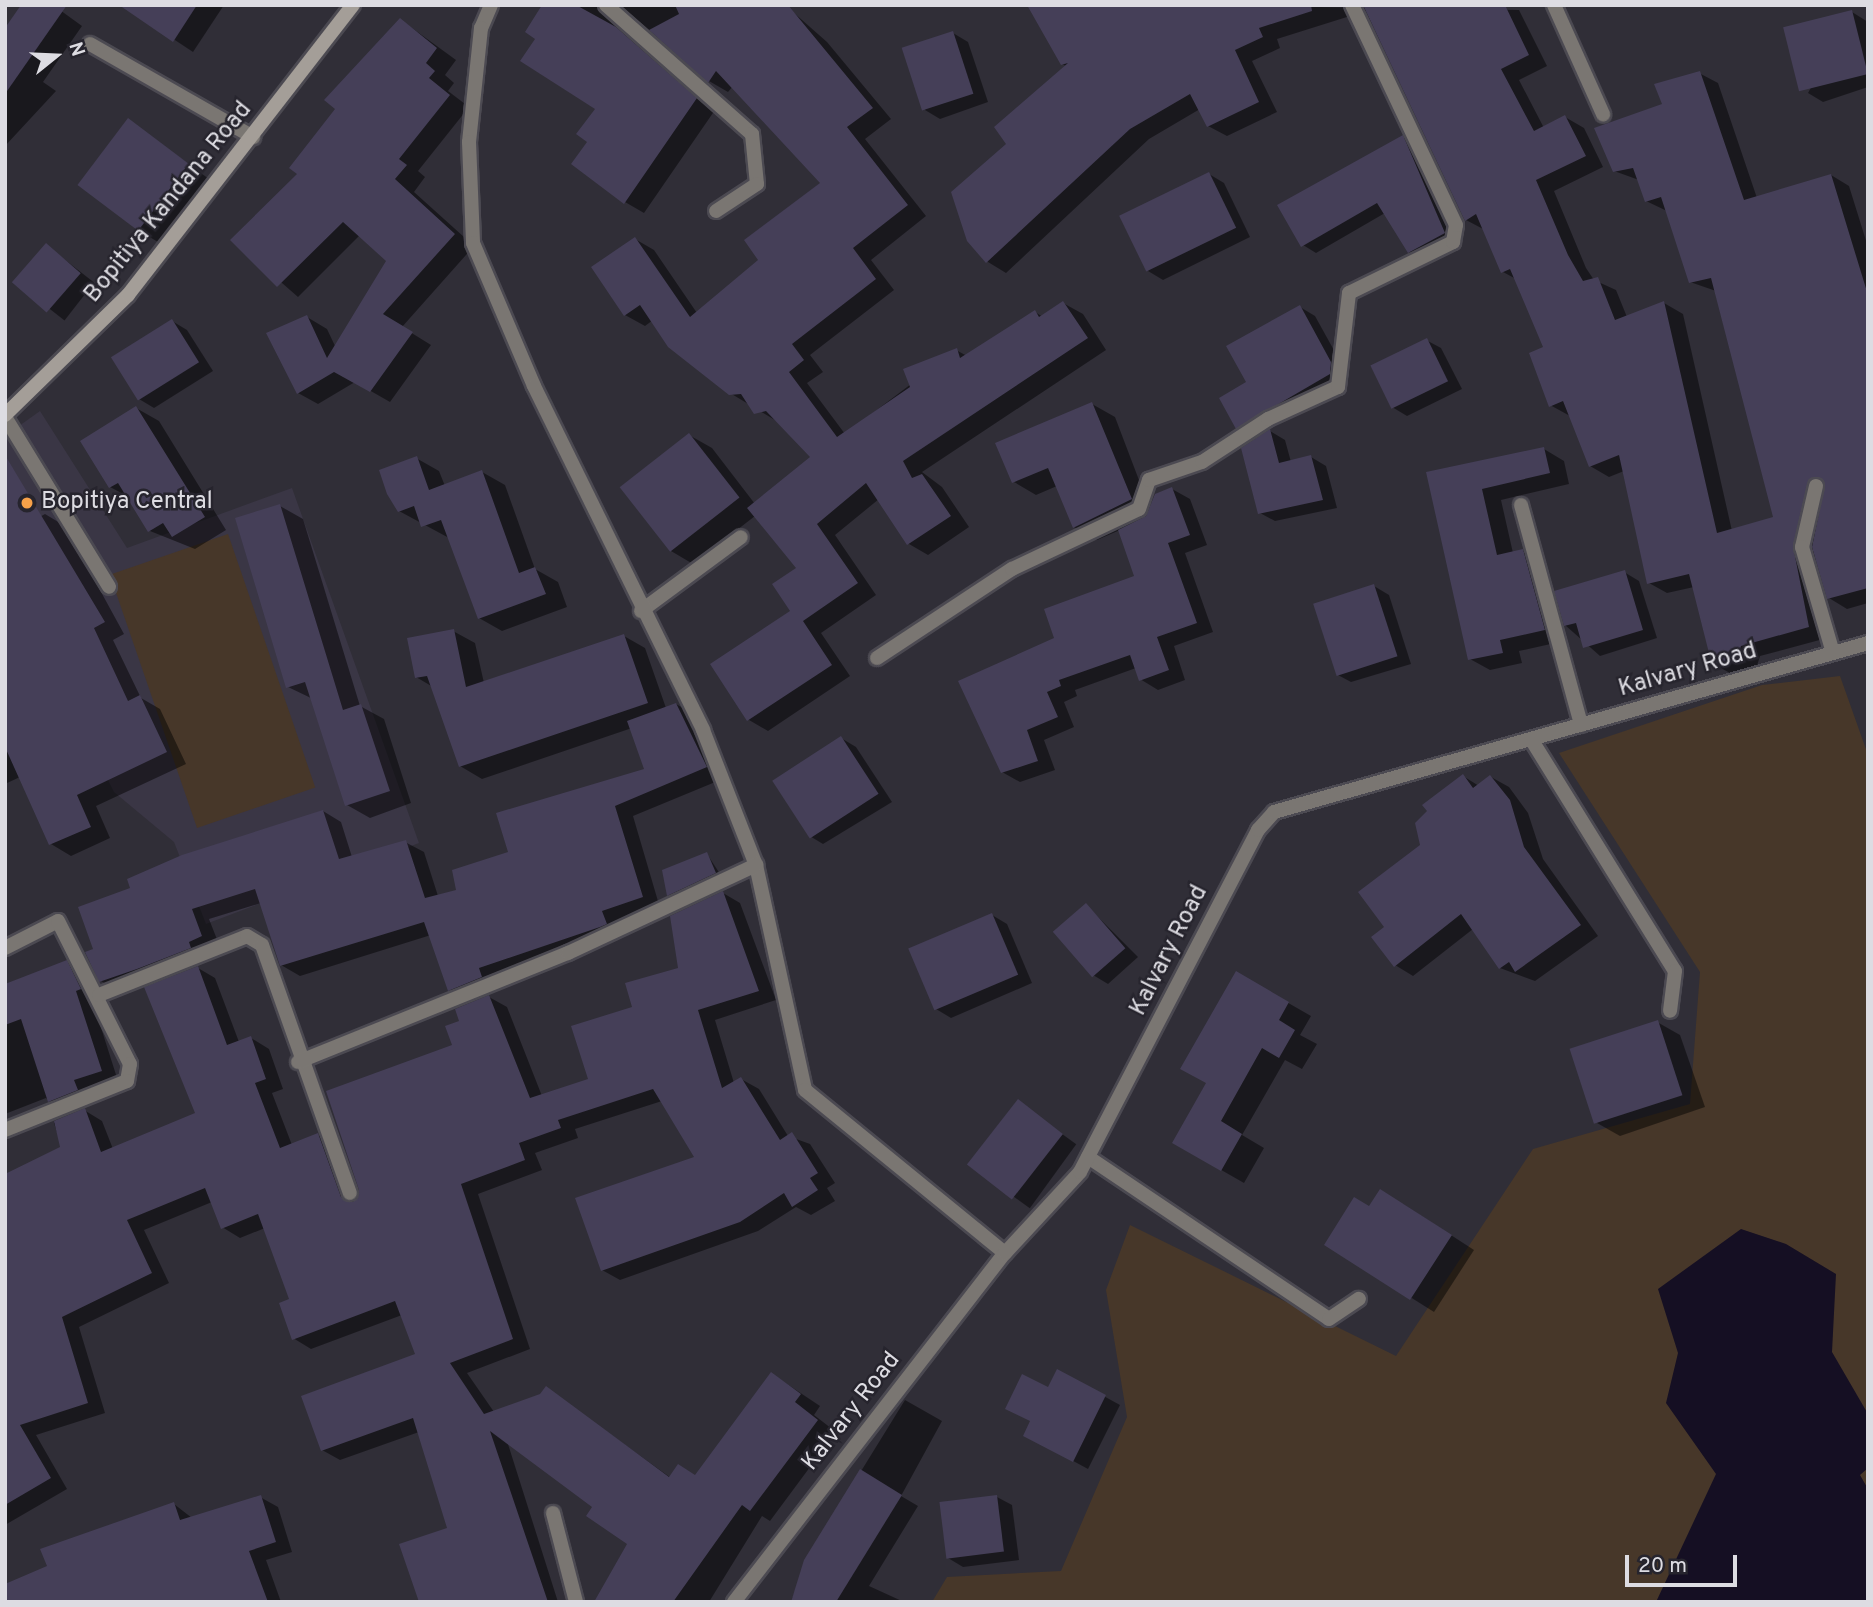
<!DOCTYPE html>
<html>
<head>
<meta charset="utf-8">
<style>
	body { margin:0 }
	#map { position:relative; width:1873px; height:1607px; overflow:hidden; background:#302e37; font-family:Overpass,sans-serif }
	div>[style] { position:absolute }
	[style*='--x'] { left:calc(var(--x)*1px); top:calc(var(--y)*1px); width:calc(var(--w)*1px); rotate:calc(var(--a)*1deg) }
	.built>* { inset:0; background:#3a3645 }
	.green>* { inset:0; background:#473729; transform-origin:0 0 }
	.water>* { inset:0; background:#150f23 }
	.shadow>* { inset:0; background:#0007; transform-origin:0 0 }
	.building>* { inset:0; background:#453f58; transform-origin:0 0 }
	.roads { filter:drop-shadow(2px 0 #4c4a52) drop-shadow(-2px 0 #4c4a52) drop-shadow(0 2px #4c4a52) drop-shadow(0 -2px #4c4a52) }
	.lane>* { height:14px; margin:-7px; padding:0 7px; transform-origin:7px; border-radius:7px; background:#7a7672 }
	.street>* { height:14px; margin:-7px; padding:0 7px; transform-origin:7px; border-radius:7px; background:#7a7672 }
	.secondary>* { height:14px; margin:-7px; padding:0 7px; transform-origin:7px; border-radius:7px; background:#a49e98 }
	.dots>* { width:19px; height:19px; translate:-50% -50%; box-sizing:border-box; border:4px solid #26242d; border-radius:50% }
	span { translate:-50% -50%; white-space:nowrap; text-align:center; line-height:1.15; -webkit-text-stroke:5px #26242d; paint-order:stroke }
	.street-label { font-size:24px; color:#dddce2 }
	.poi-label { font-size:24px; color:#dddce2 }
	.left { translate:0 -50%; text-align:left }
	.frame { position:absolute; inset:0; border:7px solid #dddce2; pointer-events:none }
	.north { position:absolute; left:21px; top:21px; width:70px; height:70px; -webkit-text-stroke:5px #26242d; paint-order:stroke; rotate:72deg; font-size:19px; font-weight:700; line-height:28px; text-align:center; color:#dddce2 }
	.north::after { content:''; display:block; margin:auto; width:24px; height:32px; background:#dddce2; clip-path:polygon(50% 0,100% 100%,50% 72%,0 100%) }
	.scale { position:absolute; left:1625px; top:1555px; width:112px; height:32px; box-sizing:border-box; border:4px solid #dddce2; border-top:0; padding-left:9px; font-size:21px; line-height:24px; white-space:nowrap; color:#dddce2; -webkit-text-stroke:5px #26242d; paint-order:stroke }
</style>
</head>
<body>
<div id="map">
	<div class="built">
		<div style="clip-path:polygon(40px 411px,127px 548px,292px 488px,419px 843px,206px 924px,174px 842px,114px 792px,5px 578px,5px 436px)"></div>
	</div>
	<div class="green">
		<div style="left:228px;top:534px;width:268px;height:125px;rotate:71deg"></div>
		<div style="clip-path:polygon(1840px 676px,1868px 755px,1868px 1602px,932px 1602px,947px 1577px,1061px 1571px,1127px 1417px,1106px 1290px,1130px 1225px,1396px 1356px,1533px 1149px,1690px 1104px,1700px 972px,1559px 753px,1762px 685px)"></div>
	</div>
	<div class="water">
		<div style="clip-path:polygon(1741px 1229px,1786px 1244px,1836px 1274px,1832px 1352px,1868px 1414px,1868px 1468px,1860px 1475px,1868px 1489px,1868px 1602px,1656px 1602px,1716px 1474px,1666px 1403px,1678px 1353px,1658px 1289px)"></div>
	</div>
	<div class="shadow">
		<div style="clip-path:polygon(53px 5px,82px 26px,43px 82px,56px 91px,5px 146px,5px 31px)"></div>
		<div style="clip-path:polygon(122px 5px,224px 5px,193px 52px)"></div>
		<div style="clip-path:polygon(544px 5px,785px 5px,827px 42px,891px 119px,865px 139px,926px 216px,871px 260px,894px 290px,810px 355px,823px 372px,807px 383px,845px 434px,956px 350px,967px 356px,1035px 312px,1043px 317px,1063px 303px,1083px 314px,1106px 350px,922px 472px,942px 487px,969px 527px,928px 555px,909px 544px,879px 499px,835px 535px,876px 595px,821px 633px,850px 676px,768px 731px,749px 720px,712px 665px,793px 612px,798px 568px,755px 516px,693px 564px,671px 551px,622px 487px,689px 435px,712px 448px,755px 504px,813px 457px,780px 423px,730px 393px,653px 320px,645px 326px,625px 315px,635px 239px,654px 250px,697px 313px,761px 260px,822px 183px,733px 86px,728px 92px,709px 81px,621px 6px,618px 25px,715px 110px,644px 213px,625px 202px,590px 142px,597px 109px,537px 39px)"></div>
		<div style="clip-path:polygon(evenodd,1182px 5px,1519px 10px,1547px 66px,1519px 80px,1544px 128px,1565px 117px,1584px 128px,1603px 167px,1554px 191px,1586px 268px,1594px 280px,1616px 290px,1627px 317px,1664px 303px,1683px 314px,1732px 531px,1775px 518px,1716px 291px,1690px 282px,1667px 211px,1646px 201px,1639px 180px,1614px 171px,1664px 106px,1699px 73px,1718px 83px,1757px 198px,1831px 175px,1849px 186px,1868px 247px,1868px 603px,1847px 609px,1829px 598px,1814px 547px,1827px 638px,1760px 656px,1756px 669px,1732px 674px,1713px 664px,1694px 587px,1667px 593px,1649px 583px,1624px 471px,1609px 477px,1590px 466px,1570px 416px,1550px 405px,1545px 348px,1516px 279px,1503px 272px,1485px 230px,1466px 220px,1366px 11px,1277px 39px,1280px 48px,1252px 61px,1277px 112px,1227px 136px,1208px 126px,1200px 109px,1149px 139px,1006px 273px,988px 262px,969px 240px,1008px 144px,1066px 66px,1062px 64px,1182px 5px,1806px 471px,1827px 483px,1827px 487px,1804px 474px,1806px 471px)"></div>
		<div style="clip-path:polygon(1852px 12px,1868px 22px,1868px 87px,1823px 102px,1808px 93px)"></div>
		<div style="clip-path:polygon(401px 20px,456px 60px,445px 75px,454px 83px,448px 91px,469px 107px,418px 171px,425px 177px,414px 192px,474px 246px,402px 327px,431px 345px,390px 402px,355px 382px,318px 404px,298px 393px,307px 317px,327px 329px,336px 348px,388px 261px,360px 235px,298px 297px,233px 240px,299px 174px)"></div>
		<div style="clip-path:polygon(953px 33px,968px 42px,988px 102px,940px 119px,925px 110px)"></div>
		<div style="clip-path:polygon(143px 131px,209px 179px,158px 242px,136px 229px)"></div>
		<div style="clip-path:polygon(1403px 137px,1416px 145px,1458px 240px,1423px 260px,1409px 252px,1385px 213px,1316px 253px,1303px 245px)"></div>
		<div style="clip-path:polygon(1209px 174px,1224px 183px,1250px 237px,1163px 280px,1148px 271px)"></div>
		<div style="left:46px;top:245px;width:61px;height:48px;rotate:38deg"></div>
		<div style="clip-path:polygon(1300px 307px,1315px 316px,1346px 372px,1344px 382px,1252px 436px,1237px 427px,1249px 383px)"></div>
		<div style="clip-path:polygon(172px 321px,187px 330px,213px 371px,154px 408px,139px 399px)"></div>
		<div style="clip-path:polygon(1426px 340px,1441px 348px,1462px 389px,1407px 416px,1392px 407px)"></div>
		<div style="clip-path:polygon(1092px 404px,1115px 417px,1150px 509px,1172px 489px,1190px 499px,1207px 545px,1185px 553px,1213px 632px,1174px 646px,1185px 680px,1158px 690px,1140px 679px,1136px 668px,1075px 690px,1077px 696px,1064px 702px,1074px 727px,1044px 740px,1055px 770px,1020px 782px,1002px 772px,1057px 639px,1137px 578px,1120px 530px,1097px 540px,1074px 527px,1057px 486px,1036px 495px,1014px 482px)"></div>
		<div style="clip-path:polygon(136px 408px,159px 421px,226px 530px,195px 549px,150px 531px,129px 497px,110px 487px)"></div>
		<div style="clip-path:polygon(1270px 431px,1285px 440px,1291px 462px,1311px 457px,1326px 466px,1337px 508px,1275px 521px,1260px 513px)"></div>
		<div style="clip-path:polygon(1544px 449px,1564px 461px,1569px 484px,1501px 500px,1513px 553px,1523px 551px,1543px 562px,1564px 641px,1519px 651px,1522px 663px,1490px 670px,1470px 659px,1428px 474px)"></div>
		<div style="clip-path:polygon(416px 458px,439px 471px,445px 486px,482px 472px,505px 485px,535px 569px,558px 582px,567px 607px,502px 631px,479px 618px,449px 538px,399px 511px)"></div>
		<div style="clip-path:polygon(280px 506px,303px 519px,360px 706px,384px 719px,411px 803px,370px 818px,347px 805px,313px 699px,288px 687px)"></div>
		<div style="clip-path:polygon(45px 514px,65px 526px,124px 634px,113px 640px,141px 698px,160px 709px,186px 764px,96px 806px,110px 838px,71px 856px,51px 844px,20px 777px,5px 784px,5px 536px)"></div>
		<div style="clip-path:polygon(1624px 572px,1639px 581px,1657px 638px,1600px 656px,1565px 625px)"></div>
		<div style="clip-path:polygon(1374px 586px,1389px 595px,1411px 664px,1351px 682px,1336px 674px)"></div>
		<div style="clip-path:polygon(453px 631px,475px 643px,484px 683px,624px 636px,645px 648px,666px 708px,676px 704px,695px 715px,725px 778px,633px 816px,660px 908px,619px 922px,624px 935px,496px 979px,468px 1000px,450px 990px,431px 935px,300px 976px,281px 965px,261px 903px,209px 919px,220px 947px,119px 991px,101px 981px,87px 953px,323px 811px,341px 822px,352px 857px,405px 842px,424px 852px,438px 896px,458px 891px,647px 770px,632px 728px,482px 779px,460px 766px,433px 687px,416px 677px)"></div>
		<div style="clip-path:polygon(841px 738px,856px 747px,892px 802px,823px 844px,808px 835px)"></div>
		<div style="clip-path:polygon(1463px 776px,1479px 786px,1491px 777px,1509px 787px,1528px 813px,1543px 859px,1598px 936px,1535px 981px,1500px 968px,1473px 929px,1413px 976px,1395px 965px,1386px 927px,1422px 846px)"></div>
		<div style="clip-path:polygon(707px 854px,722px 877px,675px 899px,668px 895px)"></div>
		<div style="clip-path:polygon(723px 893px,740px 903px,776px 1000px,715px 1020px,734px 1083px,741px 1079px,759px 1089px,788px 1136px,810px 1144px,835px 1183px,827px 1188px,835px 1201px,811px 1215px,796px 1207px,758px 1231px,620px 1280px,602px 1270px,697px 1158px,662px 1101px,575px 1129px,578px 1138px,535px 1153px,542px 1170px,478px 1194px,530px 1349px,467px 1373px,501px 1422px,558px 1602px,420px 1602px,449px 1529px,419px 1432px,340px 1460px,322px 1450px,417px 1355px,402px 1315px,311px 1349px,293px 1338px,291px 1300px,265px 1228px,240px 1238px,222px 1227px,212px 1202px,144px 1230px,169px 1283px,79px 1327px,105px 1413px,36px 1435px,67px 1489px,5px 1525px,5px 1182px,62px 1148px,54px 1123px,84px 1110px,102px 1121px,113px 1149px,197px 1114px,198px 968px,215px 978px,239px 1042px,251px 1038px,269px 1049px,283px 1089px,272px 1093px,292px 1145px,318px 1135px,336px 1145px,356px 1200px,454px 1046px,461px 1022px,489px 997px,507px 1007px,542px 1096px,590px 1080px,634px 1008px,680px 969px)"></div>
		<div style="clip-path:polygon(1086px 905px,1138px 957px,1108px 984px,1093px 975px)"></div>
		<div style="clip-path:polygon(992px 915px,1007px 924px,1032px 983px,951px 1018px,936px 1009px)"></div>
		<div style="clip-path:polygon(67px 962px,83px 971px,118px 1081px,64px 1112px,46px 1098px,5px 1114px,5px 986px)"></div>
		<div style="clip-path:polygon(1236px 973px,1311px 1016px,1300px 1035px,1317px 1044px,1302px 1069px,1285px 1060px,1242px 1135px,1264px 1148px,1244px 1183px,1174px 1143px,1208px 1083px)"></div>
		<div style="clip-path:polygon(1657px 1022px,1680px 1035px,1705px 1107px,1620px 1136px,1597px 1123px)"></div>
		<div style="left:1018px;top:1102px;width:72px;height:79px;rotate:36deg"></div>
		<div style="clip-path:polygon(1403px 1204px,1474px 1250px,1434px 1312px,1326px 1244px,1370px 1208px)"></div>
		<div style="clip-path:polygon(1058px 1371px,1120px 1405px,1088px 1469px,1040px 1443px,1032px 1422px)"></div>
		<div style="clip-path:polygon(772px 1374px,820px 1406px,814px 1415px,836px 1432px,770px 1521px,762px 1516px,709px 1602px,596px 1602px,629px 1544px,594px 1507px,546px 1388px,671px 1478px,696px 1476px)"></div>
		<div style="clip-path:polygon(905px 1400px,942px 1421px,901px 1496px,918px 1506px,869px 1586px,904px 1602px,791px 1602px,808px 1557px)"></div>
		<div style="clip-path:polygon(260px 1497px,278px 1507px,292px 1552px,266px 1560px,281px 1602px,175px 1602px,49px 1567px,42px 1550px,174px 1504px,192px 1518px)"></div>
		<div style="clip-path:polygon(997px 1497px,1012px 1505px,1019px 1560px,963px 1567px,948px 1558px)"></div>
	</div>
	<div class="building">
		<div style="clip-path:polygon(21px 5px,67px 5px,5px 94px,5px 28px)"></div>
		<div style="clip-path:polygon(119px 5px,197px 5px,173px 42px)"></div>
		<div style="clip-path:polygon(542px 5px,576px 5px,616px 27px,697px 98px,624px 204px,571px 164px,587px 142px,576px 134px,595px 109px,520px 61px,535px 39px,525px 32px)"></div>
		<div style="clip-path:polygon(675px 5px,788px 5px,873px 108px,847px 127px,908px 205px,853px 248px,876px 279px,792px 344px,804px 360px,789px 372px,837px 437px,910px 387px,903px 369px,957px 348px,960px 358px,1035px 310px,1039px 317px,1063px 301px,1088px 338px,903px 461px,912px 478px,922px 474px,951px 516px,907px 545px,866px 483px,817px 524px,858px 583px,803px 621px,832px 665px,747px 721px,710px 664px,790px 611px,772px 584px,796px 568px,747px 508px,810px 457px,766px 411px,754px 414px,741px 394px,729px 395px,668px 347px,640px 305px,624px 316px,591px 267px,635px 237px,690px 317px,758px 260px,744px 240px,820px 183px,716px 71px,708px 83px,649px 30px,679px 14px)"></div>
		<div style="clip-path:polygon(1027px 5px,1311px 5px,1312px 11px,1259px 28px,1263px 37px,1235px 50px,1259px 102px,1207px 127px,1190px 94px,1130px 129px,986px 263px,967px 241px,951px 192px,1006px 144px,994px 127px,1068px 63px,1061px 65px)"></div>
		<div style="clip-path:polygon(1363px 5px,1505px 5px,1529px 55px,1501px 69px,1534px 131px,1565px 115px,1586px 156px,1536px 180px,1568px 255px,1583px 281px,1598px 277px,1615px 320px,1664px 301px,1717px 533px,1773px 517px,1711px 278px,1689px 283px,1661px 197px,1645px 202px,1633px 168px,1613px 172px,1594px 128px,1662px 104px,1654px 84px,1700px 71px,1744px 200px,1831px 174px,1868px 295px,1868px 588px,1827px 599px,1812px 547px,1825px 484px,1813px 477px,1793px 546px,1809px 627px,1741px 646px,1737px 658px,1712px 665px,1689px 574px,1647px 584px,1619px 455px,1589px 467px,1563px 401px,1549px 407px,1529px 353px,1543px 347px,1510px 269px,1501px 273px,1476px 214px,1465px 221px)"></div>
		<div style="left:1852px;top:10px;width:66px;height:71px;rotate:76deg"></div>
		<div style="clip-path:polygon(400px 18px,437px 48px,426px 63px,435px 71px,429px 78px,450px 95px,399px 159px,407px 165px,395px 179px,455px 234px,383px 314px,413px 332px,370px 392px,334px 372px,297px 394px,266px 333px,307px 315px,327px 358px,386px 261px,343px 222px,277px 287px,230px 240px,297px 174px,289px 168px,335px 109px,324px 100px)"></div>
		<div style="left:953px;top:31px;width:66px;height:54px;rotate:72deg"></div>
		<div style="left:128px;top:118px;width:76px;height:84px;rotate:37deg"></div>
		<div style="clip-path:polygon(1403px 135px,1445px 233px,1408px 253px,1377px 203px,1301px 247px,1277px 205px)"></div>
		<div style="left:1209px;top:172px;width:62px;height:100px;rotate:64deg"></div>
		<div style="left:46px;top:243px;width:46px;height:52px;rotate:41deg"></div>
		<div style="clip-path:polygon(1300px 305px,1331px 362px,1330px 374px,1236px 429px,1219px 398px,1246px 382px,1226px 346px)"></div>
		<div style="left:172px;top:319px;width:51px;height:72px;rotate:58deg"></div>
		<div style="left:1427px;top:338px;width:48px;height:63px;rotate:64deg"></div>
		<div style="clip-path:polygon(1092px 402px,1132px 499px,1073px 528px,1048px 468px,1012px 483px,995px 443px)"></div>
		<div style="clip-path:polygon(136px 406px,205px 517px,172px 537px,163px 523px,148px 532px,118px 483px,109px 488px,80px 441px)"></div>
		<div style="clip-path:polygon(1270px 429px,1279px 463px,1311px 455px,1323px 500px,1258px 514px,1241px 448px)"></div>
		<div style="left:689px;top:433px;width:82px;height:88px;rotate:52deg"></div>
		<div style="clip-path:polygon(1544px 447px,1550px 473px,1482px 489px,1497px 555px,1523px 549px,1545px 630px,1500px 640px,1503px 653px,1468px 660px,1426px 472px)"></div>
		<div style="clip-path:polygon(5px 455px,105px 622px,94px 628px,128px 701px,140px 695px,167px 752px,77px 795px,91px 827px,49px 845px,5px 747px)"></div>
		<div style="clip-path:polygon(417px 456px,429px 490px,482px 470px,519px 573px,535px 567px,546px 594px,478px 619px,441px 520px,421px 527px,414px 506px,398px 512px,387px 494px,379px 470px)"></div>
		<div style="clip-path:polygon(1172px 487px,1190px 535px,1168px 543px,1197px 623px,1157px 637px,1169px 670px,1139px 681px,1130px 655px,1059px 680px,1061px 686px,1047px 692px,1058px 717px,1027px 730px,1038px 761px,1001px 773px,958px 681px,1054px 638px,1044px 609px,1134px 576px,1118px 530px,1146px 516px,1155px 494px)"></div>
		<div style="clip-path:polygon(280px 504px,343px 710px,361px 704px,390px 791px,345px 806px,305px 682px,286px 688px,235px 518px)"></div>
		<div style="clip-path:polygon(1625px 570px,1643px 630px,1583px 648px,1576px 623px,1564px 626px,1554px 591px)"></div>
		<div style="left:1374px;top:584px;width:76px;height:64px;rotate:72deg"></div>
		<div style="clip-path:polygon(454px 629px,466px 687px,624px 634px,648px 703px,459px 767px,427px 676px,415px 678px,407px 638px)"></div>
		<div style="clip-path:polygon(676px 703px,707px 767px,615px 806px,643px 897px,602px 911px,607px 924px,600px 927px,479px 968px,482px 977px,448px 991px,424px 922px,280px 966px,255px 889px,192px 909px,202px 936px,189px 942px,191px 948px,137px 969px,99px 982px,85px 952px,93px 949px,78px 907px,130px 888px,127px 879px,182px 855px,323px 810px,339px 859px,406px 840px,425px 898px,456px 890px,452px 870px,508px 852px,496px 813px,644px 769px,627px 721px)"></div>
		<div style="left:841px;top:736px;width:69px;height:82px;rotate:57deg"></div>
		<div style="clip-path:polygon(1463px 774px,1473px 788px,1490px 775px,1510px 800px,1524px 847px,1581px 925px,1515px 972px,1509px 962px,1499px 969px,1461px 914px,1394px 967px,1371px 937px,1384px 927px,1358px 892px,1420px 845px,1415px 823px,1427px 811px,1422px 805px)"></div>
		<div style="clip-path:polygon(707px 852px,716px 873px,667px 896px,662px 870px)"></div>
		<div style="clip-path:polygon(723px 891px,759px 991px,698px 1010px,722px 1088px,741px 1077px,780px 1140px,792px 1132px,818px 1173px,810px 1178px,818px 1190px,792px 1207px,784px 1193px,740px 1222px,601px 1271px,575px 1198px,694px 1157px,653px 1089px,558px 1120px,561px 1128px,519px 1143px,525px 1160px,461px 1184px,513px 1339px,450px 1363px,484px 1414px,540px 1394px,546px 1386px,669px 1477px,678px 1464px,695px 1475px,771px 1372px,801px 1394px,795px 1402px,818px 1420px,750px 1511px,742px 1505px,673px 1602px,594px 1602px,627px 1544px,586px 1516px,592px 1507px,490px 1431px,548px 1602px,419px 1602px,399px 1544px,447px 1528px,413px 1418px,321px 1451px,301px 1396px,415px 1354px,395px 1301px,292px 1340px,279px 1303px,289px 1299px,258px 1214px,221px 1229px,205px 1188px,127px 1220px,152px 1273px,62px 1317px,88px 1403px,20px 1425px,51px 1478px,5px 1505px,5px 1174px,60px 1147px,54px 1121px,85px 1108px,101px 1152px,195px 1113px,144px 987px,198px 966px,227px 1045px,251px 1036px,266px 1079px,255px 1083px,280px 1148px,318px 1133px,341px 1197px,353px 1202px,359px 1190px,326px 1091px,452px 1045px,445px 1026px,459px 1021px,455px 1009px,489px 995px,530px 1098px,588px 1079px,571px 1026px,632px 1007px,625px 983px,678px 968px,670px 916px)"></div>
		<div style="left:1086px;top:903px;width:60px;height:44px;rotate:49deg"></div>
		<div style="left:992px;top:913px;width:67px;height:91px;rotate:67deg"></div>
		<div style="clip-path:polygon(67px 960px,81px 989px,76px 991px,102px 1071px,74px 1080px,78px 1090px,48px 1102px,21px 1019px,5px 1025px,5px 984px)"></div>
		<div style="clip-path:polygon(1236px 971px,1289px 1002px,1279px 1020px,1295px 1030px,1279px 1058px,1262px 1048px,1221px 1121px,1242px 1134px,1221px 1171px,1172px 1143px,1206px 1083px,1180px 1069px)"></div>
		<div style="left:1658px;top:1020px;width:79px;height:93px;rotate:72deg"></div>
		<div style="left:1018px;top:1099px;width:57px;height:83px;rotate:38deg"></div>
		<div style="clip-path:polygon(1380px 1189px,1452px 1235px,1410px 1300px,1324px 1245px,1354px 1197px,1369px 1206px)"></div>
		<div style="clip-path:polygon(1057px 1369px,1106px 1395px,1073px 1462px,1023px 1436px,1030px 1421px,1005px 1409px,1022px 1374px,1048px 1387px)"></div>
		<div style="clip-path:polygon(860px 1469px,902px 1495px,836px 1602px,791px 1602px,804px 1560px)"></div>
		<div style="clip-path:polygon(261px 1495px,276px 1542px,249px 1551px,268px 1602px,5px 1602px,5px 1584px,47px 1566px,40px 1549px,174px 1502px,180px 1520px)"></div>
		<div style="left:997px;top:1495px;width:57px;height:58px;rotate:83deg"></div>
	</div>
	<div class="roads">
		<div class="lane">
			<div style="--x:90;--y:44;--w:188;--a:29.7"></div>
			<div style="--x:5;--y:417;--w:199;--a:58.5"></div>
			<div style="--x:641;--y:611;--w:124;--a:-36.5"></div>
			<div style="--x:1531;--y:739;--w:273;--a:58.2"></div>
			<div style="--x:1675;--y:971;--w:40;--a:97.1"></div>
			<div style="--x:1088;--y:1157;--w:290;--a:33.9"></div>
			<div style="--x:1329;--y:1319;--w:36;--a:-34"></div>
		</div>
		<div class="street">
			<div style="--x:491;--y:5;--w:25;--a:113"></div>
			<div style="--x:481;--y:28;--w:115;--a:96"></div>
			<div style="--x:469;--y:142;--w:101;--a:87.7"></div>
			<div style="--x:473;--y:243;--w:155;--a:66.9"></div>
			<div style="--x:534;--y:386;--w:383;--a:63.8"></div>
			<div style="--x:703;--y:730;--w:145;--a:68.6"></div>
			<div style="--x:756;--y:865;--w:230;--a:77.7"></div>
			<div style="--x:805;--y:1090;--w:258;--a:39.2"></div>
			<div style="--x:606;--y:5;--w:195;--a:41.5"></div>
			<div style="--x:752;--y:134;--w:50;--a:84.3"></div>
			<div style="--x:757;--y:184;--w:49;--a:146.6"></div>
			<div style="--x:1554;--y:5;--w:120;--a:65.8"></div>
			<div style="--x:1816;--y:486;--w:63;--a:102.9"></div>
			<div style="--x:1802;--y:547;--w:110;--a:73.7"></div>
			<div style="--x:1521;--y:505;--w:228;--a:74.7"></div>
			<div style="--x:877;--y:658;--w:162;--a:-33.4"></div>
			<div style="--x:1012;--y:569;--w:140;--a:-25.3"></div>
			<div style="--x:1139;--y:509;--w:31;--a:-71"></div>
			<div style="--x:1149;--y:480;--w:56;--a:-18.8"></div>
			<div style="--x:1202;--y:462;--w:79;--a:-33.1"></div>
			<div style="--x:1268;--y:419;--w:77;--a:-24.6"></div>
			<div style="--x:1338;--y:387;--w:95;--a:-83.3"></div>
			<div style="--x:1349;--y:293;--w:116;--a:-26.1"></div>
			<div style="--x:1453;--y:242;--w:17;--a:-80"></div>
			<div style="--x:1456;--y:225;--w:243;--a:-115.3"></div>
			<div style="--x:5;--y:948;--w:59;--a:-27"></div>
			<div style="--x:58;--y:921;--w:160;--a:63.3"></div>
			<div style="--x:130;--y:1064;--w:17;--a:100"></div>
			<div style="--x:127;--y:1081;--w:131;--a:158.1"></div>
			<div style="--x:99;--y:995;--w:159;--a:-21.7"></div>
			<div style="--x:247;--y:936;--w:17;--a:31"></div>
			<div style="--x:262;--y:945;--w:263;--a:70.5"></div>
			<div style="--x:298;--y:1062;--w:291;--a:-22"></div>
			<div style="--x:568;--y:953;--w:208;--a:-25.1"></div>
			<div style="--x:553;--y:1513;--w:92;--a:75.5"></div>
			<div style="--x:734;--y:1602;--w:442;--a:-52.2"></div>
			<div style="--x:1005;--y:1253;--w:110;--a:-47.2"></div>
			<div style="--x:1080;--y:1172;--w:386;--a:-62.5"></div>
			<div style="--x:1258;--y:830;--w:24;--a:-48"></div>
			<div style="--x:1274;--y:812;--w:618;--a:-15.88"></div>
		</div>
		<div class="secondary">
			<div style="--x:5;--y:415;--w:172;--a:-44.3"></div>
			<div style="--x:128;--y:295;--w:367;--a:-52.2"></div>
		</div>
	</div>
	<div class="dots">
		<div style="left:27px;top:503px;background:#f7a149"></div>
	</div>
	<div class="street-label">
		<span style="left:169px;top:203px;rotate:-51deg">Bopitiya Kandana Road</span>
		<span style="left:1688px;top:671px;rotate:-16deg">Kalvary Road</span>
		<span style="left:1170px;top:951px;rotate:-63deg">Kalvary Road</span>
		<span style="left:852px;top:1412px;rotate:-52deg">Kalvary Road</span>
	</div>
	<div class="poi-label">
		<span class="left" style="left:41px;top:503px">Bopitiya Central</span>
	</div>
	<div class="frame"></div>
	<div class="north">N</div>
	<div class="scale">20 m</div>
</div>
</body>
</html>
